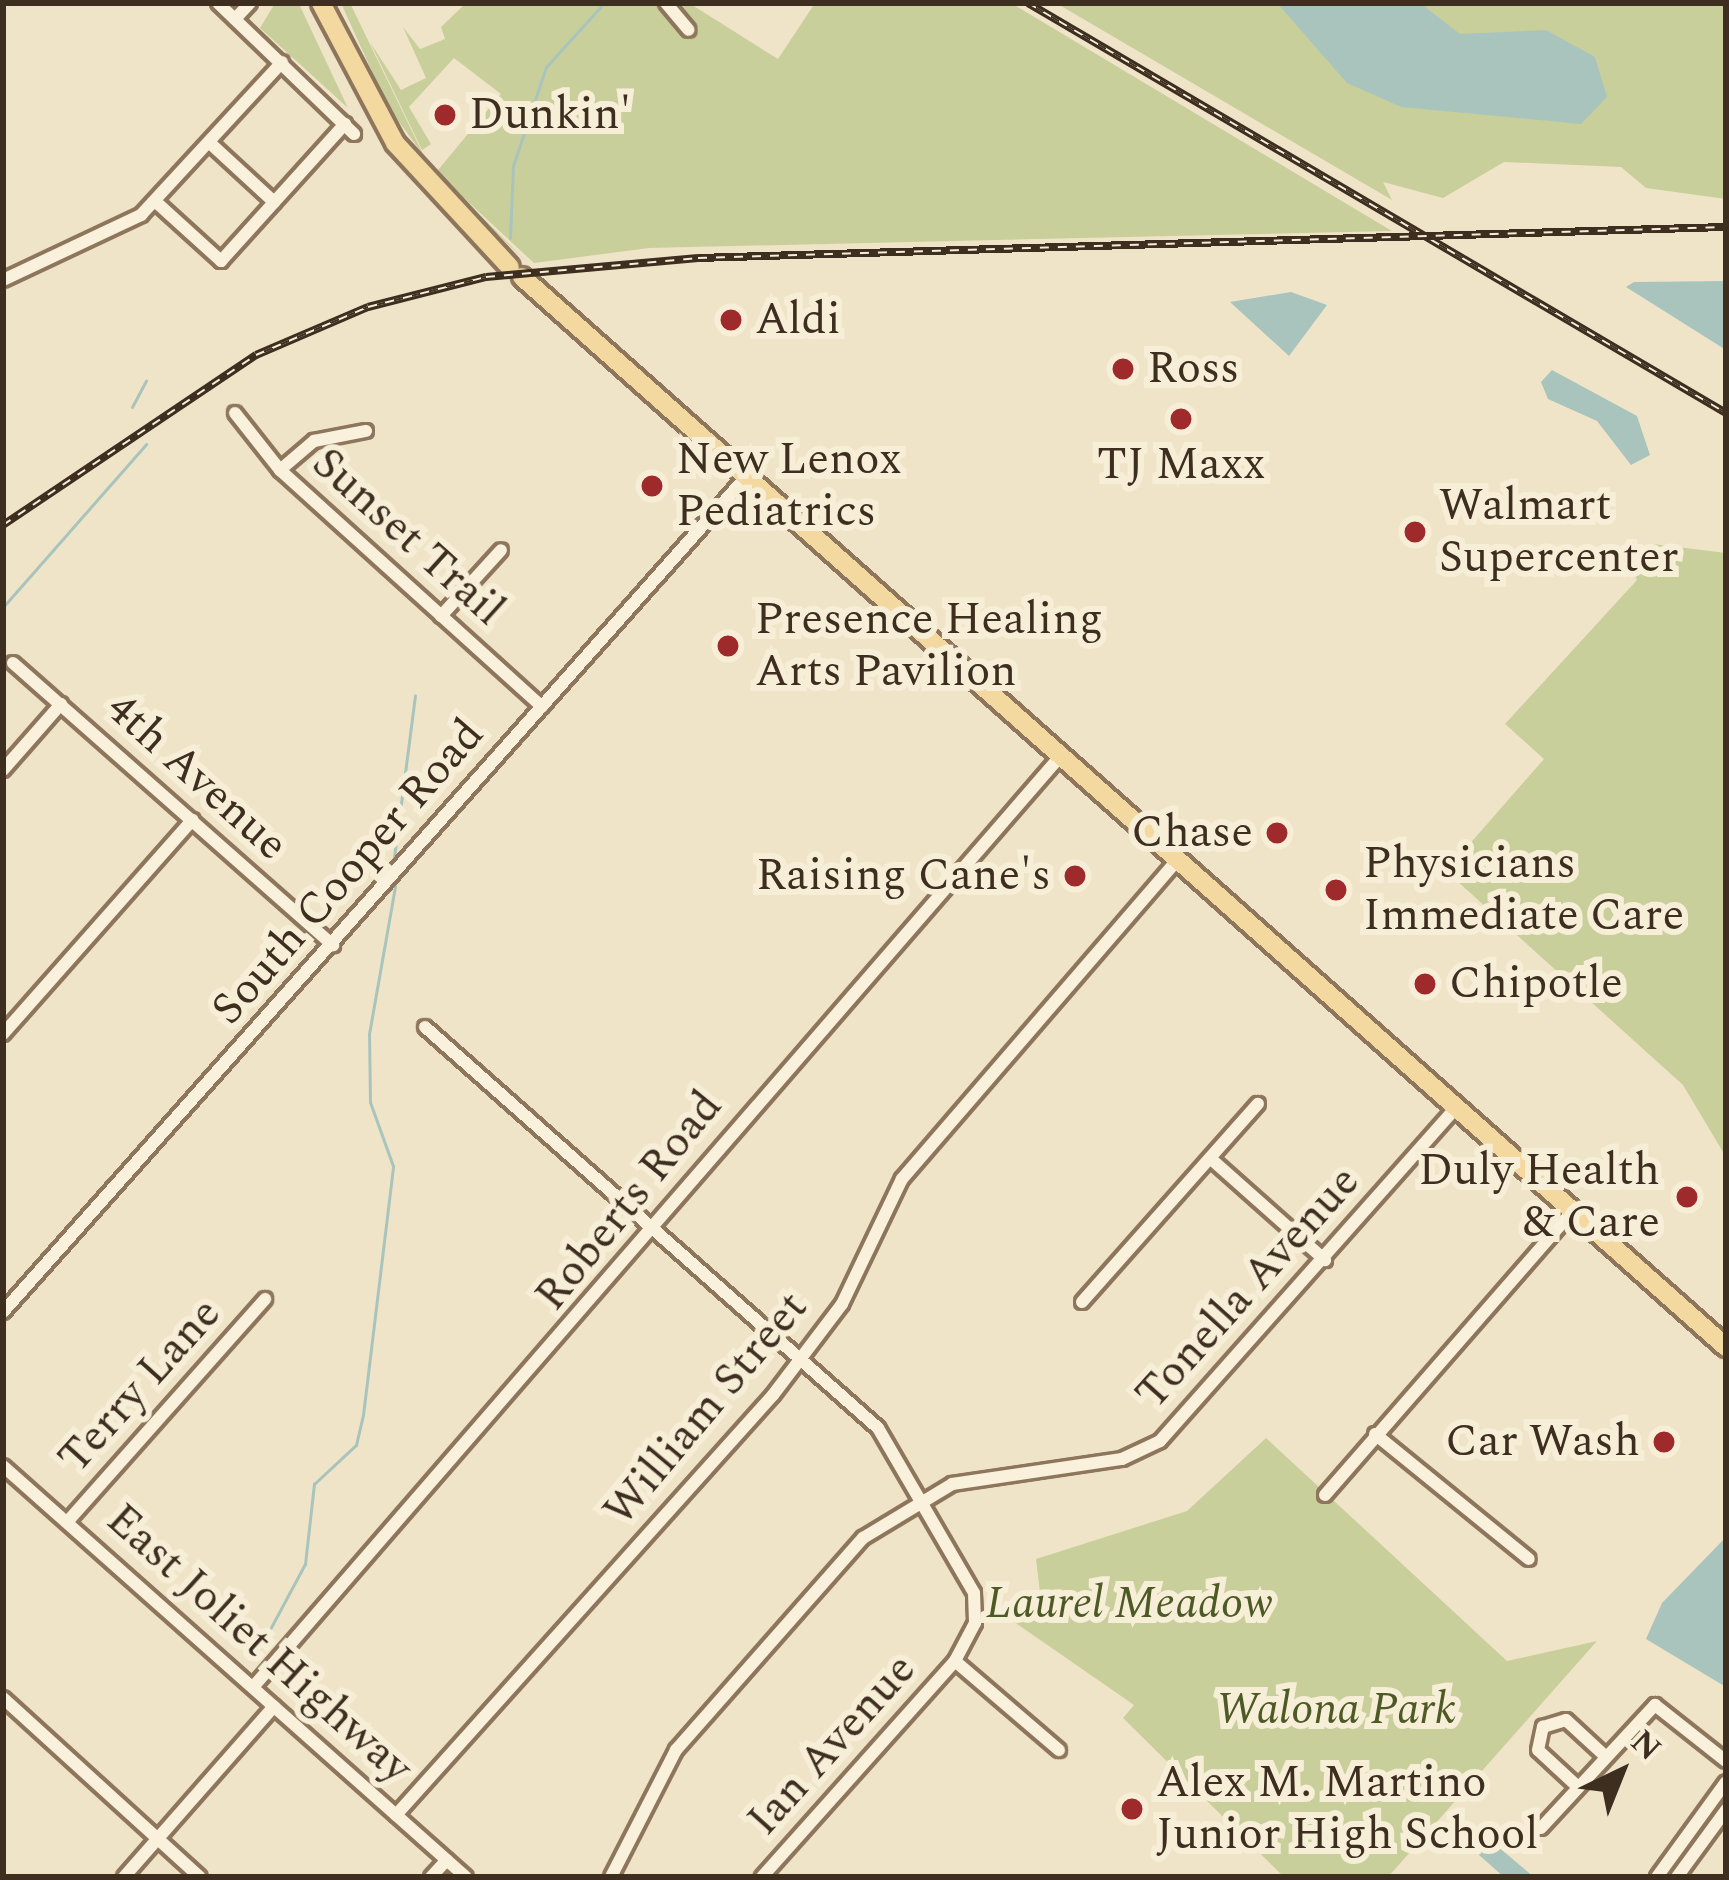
<!DOCTYPE html>
<html>
<head>
<meta charset="utf-8">
<style>
	body { margin:0 }
	#map { position:relative; width:1729px; height:1880px; overflow:hidden; background:#f0e4c8; font-family:Spectral,serif }
	div>[style] { position:absolute }
	[style*='--x'] { left:calc(var(--x)*1px); top:calc(var(--y)*1px); width:calc(var(--w)*1px); rotate:calc(var(--a)*1deg) }
	.green>* { inset:0; background:#c9cf9b }
	.water>* { inset:0; background:#a9c4bc }
	.stream>* { height:3px; margin:-1.5px; padding:0 1.5px; transform-origin:1.5px; border-radius:1.5px; background:#a9c4bc }
	.roads { filter:drop-shadow(3px 0 #8d765c) drop-shadow(-3px 0 #8d765c) drop-shadow(0 3px #8d765c) drop-shadow(0 -3px #8d765c) }
	.street>* { height:12px; margin:-6px; padding:0 6px; transform-origin:6px; border-radius:6px; background:#faf1dc }
	.primary>* { height:18px; margin:-9px; padding:0 9px; transform-origin:9px; border-radius:9px; background:#f3d9a0 }
	.rail>* { height:8px; margin-top:-4px; transform-origin:0; background:repeating-linear-gradient(90deg,#f7eed8 0 9px,#3d2e20 0 18px); box-sizing:border-box; border-block:3px solid #3d2e20 }
	.dots>* { width:33px; height:33px; translate:-50% -50%; box-sizing:border-box; border:6px solid #f7eed8; border-radius:50% }
	span { translate:-50% -50%; white-space:nowrap; text-align:center; line-height:1.15; -webkit-text-stroke:12px #f7eed8; paint-order:stroke }
	.poi-label { font-size:45px; color:#3d2e20 }
	.left { translate:0 -50%; text-align:left }
	.right { translate:-100% -50%; text-align:right }
	.street-label { font-size:45px; color:#3d2e20 }
	.park-label { font-size:45px; color:#4d5a26; font-style:italic }
	.frame { position:absolute; inset:0; border:6px solid #3d2e20; pointer-events:none }
	.north { position:absolute; left:1561px; top:1712px; width:120px; height:120px; -webkit-text-stroke:9px #f7eed8; paint-order:stroke; rotate:43deg; font-size:33px; font-weight:700; line-height:48px; text-align:center; color:#3d2e20 }
	.north::after { content:''; display:block; margin:auto; width:42px; height:54px; background:#3d2e20; clip-path:polygon(50% 0,100% 100%,50% 72%,0 100%) }
</style>
</head>
<body>
<div id="map">
	<div class="green">
		<div style="clip-path:polygon(275px 3px,299px 4px,348px 108px,260px 28px)"></div>
		<div style="clip-path:polygon(341px 3px,350px 3px,424px 156px,388px 107px)"></div>
		<div style="clip-path:polygon(466px 3px,689px 3px,778px 59px,815px 3px,1011px 3px,1392px 231px,649px 248px,534px 263px,451px 186px,529px 264px,456px 195px,438px 170px,501px 94px,454px 58px,409px 107px,431px 144px,422px 150px,370px 42px,401px 90px,426px 78px,403px 27px,420px 49px,445px 39px,441px 27px)"></div>
		<div style="clip-path:polygon(1056px 3px,1726px 3px,1726px 199px,1646px 188px,1621px 167px,1504px 162px,1443px 198px,1383px 182px,1392px 200px)"></div>
		<div style="clip-path:polygon(1653px 544px,1726px 553px,1726px 1157px,1683px 1085px,1446px 871px,1544px 759px,1505px 724px,1637px 580px,1631px 567px)"></div>
		<div style="clip-path:polygon(1266px 1438px,1507px 1661px,1597px 1641px,1388px 1877px,1284px 1877px,1123px 1718px,1134px 1705px,1007px 1617px,1042px 1610px,1036px 1559px,1187px 1511px)"></div>
	</div>
	<div class="water">
		<div style="clip-path:polygon(1277px 3px,1420px 3px,1460px 34px,1546px 30px,1595px 57px,1607px 97px,1581px 124px,1401px 107px,1347px 83px)"></div>
		<div style="clip-path:polygon(1726px 281px,1726px 350px,1626px 287px,1634px 282px)"></div>
		<div style="clip-path:polygon(1291px 292px,1327px 305px,1289px 356px,1230px 302px)"></div>
		<div style="clip-path:polygon(1552px 370px,1637px 416px,1650px 455px,1631px 465px,1597px 421px,1548px 399px,1541px 382px)"></div>
		<div style="clip-path:polygon(1726px 1537px,1726px 1687px,1646px 1639px,1662px 1603px)"></div>
		<div style="clip-path:polygon(1485px 1830px,1491px 1841px,1534px 1877px,1504px 1877px,1479px 1855px)"></div>
	</div>
	<div class="stream">
		<div style="--x:510;--y:238;--w:72;--a:-87.6"></div>
		<div style="--x:513;--y:166;--w:104;--a:-71.6"></div>
		<div style="--x:546;--y:67;--w:86;--a:-47.8"></div>
		<div style="--x:132;--y:407;--w:30;--a:-62"></div>
		<div style="--x:3;--y:607;--w:217;--a:-48.7"></div>
		<div style="--x:393;--y:865;--w:171;--a:-82.6"></div>
		<div style="--x:254;--y:1659;--w:108;--a:-61.8"></div>
		<div style="--x:305;--y:1564;--w:81;--a:-83.6"></div>
		<div style="--x:314;--y:1484;--w:57;--a:-42.9"></div>
		<div style="--x:356;--y:1445;--w:31;--a:-77"></div>
		<div style="--x:363;--y:1415;--w:251;--a:-83.1"></div>
		<div style="--x:393;--y:1166;--w:68;--a:-109.8"></div>
		<div style="--x:370;--y:1102;--w:68;--a:-90.8"></div>
		<div style="--x:369;--y:1034;--w:150;--a:-80"></div>
	</div>
	<div class="roads">
		<div class="street">
			<div style="--x:218;--y:3;--w:189;--a:43.9"></div>
			<div style="--x:666;--y:3;--w:35;--a:50"></div>
			<div style="--x:235;--y:19;--w:22;--a:-47"></div>
			<div style="--x:211;--y:144;--w:86;--a:42.6"></div>
			<div style="--x:156;--y:202;--w:88;--a:42.2"></div>
			<div style="--x:221;--y:261;--w:185;--a:-47.9"></div>
			<div style="--x:3;--y:280;--w:153;--a:-25.2"></div>
			<div style="--x:141;--y:215;--w:208;--a:-47.3"></div>
			<div style="--x:235;--y:413;--w:73;--a:51.7"></div>
			<div style="--x:280;--y:470;--w:353;--a:42.1"></div>
			<div style="--x:280;--y:470;--w:45;--a:-40.5"></div>
			<div style="--x:314;--y:441;--w:53;--a:-10.9"></div>
			<div style="--x:441;--y:616;--w:89;--a:-47.7"></div>
			<div style="--x:13;--y:663;--w:427;--a:41.4"></div>
			<div style="--x:3;--y:770;--w:88;--a:-48.7"></div>
			<div style="--x:425;--y:1027;--w:605;--a:41.52"></div>
			<div style="--x:878;--y:1428;--w:191;--a:59.8"></div>
			<div style="--x:974;--y:1593;--w:30;--a:88"></div>
			<div style="--x:975;--y:1623;--w:43;--a:117.8"></div>
			<div style="--x:955;--y:1661;--w:290;--a:131.8"></div>
			<div style="--x:3;--y:1034;--w:286;--a:-48.5"></div>
			<div style="--x:1210;--y:1158;--w:154;--a:41.6"></div>
			<div style="--x:1082;--y:1302;--w:265;--a:-48.4"></div>
			<div style="--x:3;--y:1312;--w:1116;--a:-48.34"></div>
			<div style="--x:1375;--y:1434;--w:198;--a:39.1"></div>
			<div style="--x:3;--y:1466;--w:619;--a:41.6"></div>
			<div style="--x:1325;--y:1495;--w:374;--a:-48.9"></div>
			<div style="--x:68;--y:1521;--w:297;--a:-48.4"></div>
			<div style="--x:955;--y:1661;--w:137;--a:40.6"></div>
			<div style="--x:254;--y:1686;--w:1226;--a:-49.07"></div>
			<div style="--x:3;--y:1698;--w:266;--a:42.3"></div>
			<div style="--x:1578;--y:1787;--w:54;--a:-137.2"></div>
			<div style="--x:1538;--y:1750;--w:24;--a:-78"></div>
			<div style="--x:1543;--y:1727;--w:24;--a:-17"></div>
			<div style="--x:1566;--y:1720;--w:53;--a:42.7"></div>
			<div style="--x:396;--y:1815;--w:564;--a:-48.09"></div>
			<div style="--x:773;--y:1395;--w:114;--a:-52.8"></div>
			<div style="--x:842;--y:1304;--w:139;--a:-64.4"></div>
			<div style="--x:902;--y:1179;--w:418;--a:-49.2"></div>
			<div style="--x:1541;--y:1828;--w:168;--a:-47.2"></div>
			<div style="--x:1655;--y:1705;--w:90;--a:38.3"></div>
			<div style="--x:124;--y:1877;--w:227;--a:-48.7"></div>
			<div style="--x:431;--y:1877;--w:23;--a:-47"></div>
			<div style="--x:611;--y:1877;--w:143;--a:-62.9"></div>
			<div style="--x:676;--y:1750;--w:283;--a:-48.6"></div>
			<div style="--x:863;--y:1538;--w:104;--a:-31.2"></div>
			<div style="--x:952;--y:1484;--w:172;--a:-8.4"></div>
			<div style="--x:1122;--y:1459;--w:42;--a:-25.3"></div>
			<div style="--x:1160;--y:1441;--w:441;--a:-48.4"></div>
			<div style="--x:1657;--y:1877;--w:117;--a:-54"></div>
			<div style="--x:1677;--y:1877;--w:83;--a:-53.8"></div>
		</div>
		<div class="primary">
			<div style="--x:321;--y:3;--w:158;--a:62.1"></div>
			<div style="--x:395;--y:143;--w:169;--a:47.2"></div>
			<div style="--x:522;--y:277;--w:1611;--a:41.63"></div>
		</div>
	</div>
	<div class="rail">
		<div style="--x:1028;--y:3;--w:810;--a:30.43"></div>
		<div style="--x:3;--y:525;--w:305;--a:-33.9"></div>
		<div style="--x:256;--y:355;--w:122;--a:-23.2"></div>
		<div style="--x:368;--y:307;--w:122;--a:-14.3"></div>
		<div style="--x:486;--y:277;--w:213;--a:-5.1"></div>
		<div style="--x:698;--y:258;--w:1028;--a:-1.73"></div>
	</div>
	<div class="dots">
		<div style="left:445px;top:115px;background:#9e2a2b"></div>
		<div style="left:731px;top:320px;background:#9e2a2b"></div>
		<div style="left:1123px;top:369px;background:#9e2a2b"></div>
		<div style="left:1181px;top:419px;background:#9e2a2b"></div>
		<div style="left:652px;top:486px;background:#9e2a2b"></div>
		<div style="left:1415px;top:532px;background:#9e2a2b"></div>
		<div style="left:728px;top:646px;background:#9e2a2b"></div>
		<div style="left:1277px;top:833px;background:#9e2a2b"></div>
		<div style="left:1075px;top:876px;background:#9e2a2b"></div>
		<div style="left:1336px;top:890px;background:#9e2a2b"></div>
		<div style="left:1425px;top:984px;background:#9e2a2b"></div>
		<div style="left:1687px;top:1197px;background:#9e2a2b"></div>
		<div style="left:1664px;top:1442px;background:#9e2a2b"></div>
		<div style="left:1132px;top:1809px;background:#9e2a2b"></div>
	</div>
	<div class="poi-label">
		<span class="left" style="left:469px;top:115px">Dunkin'</span>
		<span class="left" style="left:755px;top:320px">Aldi</span>
		<span class="left" style="left:1147px;top:369px">Ross</span>
		<span class="left" style="left:676px;top:486px">New Lenox<br>Pediatrics</span>
		<span style="left:1181px;top:465px">TJ Maxx</span>
		<span class="left" style="left:1439px;top:532px">Walmart<br>Supercenter</span>
		<span class="left" style="left:755px;top:646px">Presence Healing<br>Arts Pavilion</span>
		<span class="right" style="left:1253px;top:833px">Chase</span>
		<span class="left" style="left:1363px;top:890px">Physicians<br>Immediate Care</span>
		<span class="right" style="left:1051px;top:876px">Raising Cane's</span>
		<span class="left" style="left:1449px;top:984px">Chipotle</span>
		<span class="right" style="left:1660px;top:1197px">Duly Health<br>&amp; Care</span>
		<span class="right" style="left:1640px;top:1442px">Car Wash</span>
		<span class="left" style="left:1156px;top:1809px">Alex M. Martino<br>Junior High School</span>
	</div>
	<div class="street-label">
		<span style="left:408px;top:537px;rotate:42deg">Sunset Trail</span>
		<span style="left:197px;top:777px;rotate:42deg">4th Avenue</span>
		<span style="left:348px;top:872px;rotate:-49deg">South Cooper Road</span>
		<span style="left:629px;top:1201px;rotate:-51deg">Roberts Road</span>
		<span style="left:1248px;top:1288px;rotate:-48deg">Tonella Avenue</span>
		<span style="left:140px;top:1386px;rotate:-48deg">Terry Lane</span>
		<span style="left:706px;top:1409px;rotate:-50deg">William Street</span>
		<span style="left:259px;top:1644px;rotate:42deg">East Joliet Highway</span>
		<span style="left:832px;top:1745px;rotate:-48deg">Ian Avenue</span>
	</div>
	<div class="park-label">
		<span style="left:1129px;top:1604px">Laurel Meadow</span>
		<span style="left:1336px;top:1710px">Walona Park</span>
	</div>
	<div class="frame"></div>
	<div class="north">N</div>
</div>
</body>
</html>
